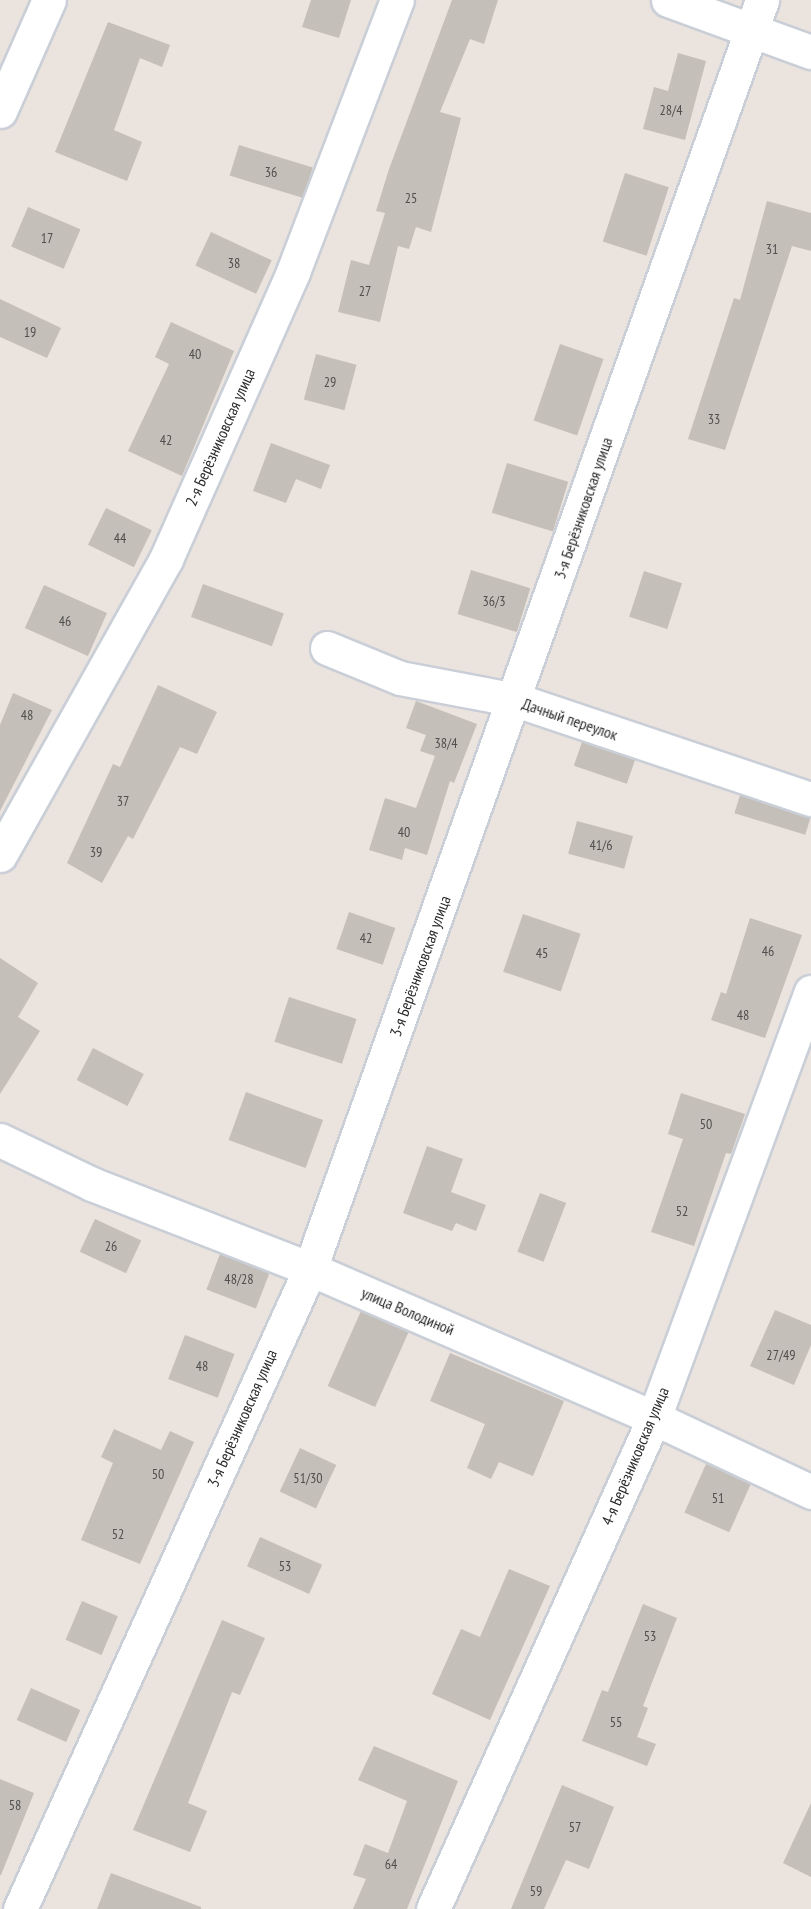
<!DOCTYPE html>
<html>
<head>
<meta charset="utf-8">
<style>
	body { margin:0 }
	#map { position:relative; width:811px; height:1909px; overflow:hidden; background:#ebe3dd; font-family:"PT Sans Narrow",sans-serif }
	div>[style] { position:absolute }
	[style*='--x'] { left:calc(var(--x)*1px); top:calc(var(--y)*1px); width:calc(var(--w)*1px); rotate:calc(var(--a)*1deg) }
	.building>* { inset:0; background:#c4bfb9; transform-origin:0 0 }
	.roads { filter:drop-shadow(2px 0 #c9ced7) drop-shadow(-2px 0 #c9ced7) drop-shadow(0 2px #c9ced7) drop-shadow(0 -2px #c9ced7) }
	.minor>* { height:33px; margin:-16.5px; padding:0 16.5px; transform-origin:16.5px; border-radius:16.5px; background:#fff }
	span { translate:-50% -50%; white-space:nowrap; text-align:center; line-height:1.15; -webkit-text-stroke:6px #fff; paint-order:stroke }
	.number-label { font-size:14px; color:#504f4e }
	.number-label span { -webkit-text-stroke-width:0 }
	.street-label { font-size:16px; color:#2a2a2a }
</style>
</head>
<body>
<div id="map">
	<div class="building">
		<div style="clip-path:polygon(311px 0,351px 0,339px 38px,302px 27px)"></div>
		<div style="clip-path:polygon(452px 0,498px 0,484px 44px,470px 39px,440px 112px,461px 118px,431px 232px,416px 227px,409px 249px,398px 246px,380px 322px,338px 312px,351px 260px,369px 265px,385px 213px,376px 211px,389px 169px)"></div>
		<div style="clip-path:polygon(108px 22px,170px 45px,162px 67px,140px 58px,114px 130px,142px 142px,127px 181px,55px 152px)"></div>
		<div style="clip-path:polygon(678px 53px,706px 61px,685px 140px,643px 129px,654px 87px,668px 91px)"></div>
		<div style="left:239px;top:145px;width:77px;height:32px;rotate:17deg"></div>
		<div style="left:625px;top:173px;width:46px;height:72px;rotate:18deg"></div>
		<div style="clip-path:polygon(767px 201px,811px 213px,811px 251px,792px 246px,725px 450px,688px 439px,734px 298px,740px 300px)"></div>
		<div style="left:28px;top:207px;width:57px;height:43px;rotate:23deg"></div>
		<div style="left:211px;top:232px;width:67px;height:37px;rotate:25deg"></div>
		<div style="clip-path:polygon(0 299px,61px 328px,47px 358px,0 337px)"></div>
		<div style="clip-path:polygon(171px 322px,234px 351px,182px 476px,128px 451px,169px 364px,155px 357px)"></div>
		<div style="left:560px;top:344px;width:46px;height:81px;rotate:19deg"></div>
		<div style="left:316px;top:354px;width:42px;height:47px;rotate:15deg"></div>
		<div style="clip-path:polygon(271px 443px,330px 465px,321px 489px,296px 479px,286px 503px,253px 491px)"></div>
		<div style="left:507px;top:463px;width:64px;height:52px;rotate:17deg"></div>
		<div style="left:106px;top:508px;width:51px;height:41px;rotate:26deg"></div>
		<div style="left:471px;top:570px;width:62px;height:46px;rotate:17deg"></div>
		<div style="left:644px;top:571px;width:40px;height:48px;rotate:18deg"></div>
		<div style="left:203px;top:584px;width:86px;height:35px;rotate:20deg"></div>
		<div style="left:44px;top:585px;width:69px;height:47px;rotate:24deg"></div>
		<div style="clip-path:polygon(158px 685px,217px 712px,197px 754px,180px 747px,133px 839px,128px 836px,102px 883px,67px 863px,113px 764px,120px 767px)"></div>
		<div style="clip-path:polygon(13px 693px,52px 710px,0 811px,0 725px)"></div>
		<div style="clip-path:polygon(416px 701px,477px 724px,454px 783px,450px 781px,427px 855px,405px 848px,402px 860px,369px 850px,385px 798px,416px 808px,435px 756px,420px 751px,426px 735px,406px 728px)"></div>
		<div style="left:582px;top:742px;width:56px;height:25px;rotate:19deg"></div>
		<div style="left:740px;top:795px;width:74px;height:19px;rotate:17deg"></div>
		<div style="left:577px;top:821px;width:58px;height:34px;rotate:15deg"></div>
		<div style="left:349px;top:912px;width:49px;height:39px;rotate:19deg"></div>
		<div style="left:523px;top:914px;width:61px;height:61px;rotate:19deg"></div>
		<div style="clip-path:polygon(750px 918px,802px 935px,765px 1038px,711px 1020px,721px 992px,726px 994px)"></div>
		<div style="clip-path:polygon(0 958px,38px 983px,18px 1017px,40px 1031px,0 1094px)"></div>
		<div style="left:289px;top:997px;width:71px;height:47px;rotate:18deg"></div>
		<div style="left:93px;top:1048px;width:57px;height:36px;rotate:27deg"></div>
		<div style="left:246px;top:1092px;width:82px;height:51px;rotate:20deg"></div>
		<div style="clip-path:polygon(681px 1093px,745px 1114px,731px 1154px,726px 1153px,694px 1246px,651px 1232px,683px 1139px,668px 1134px)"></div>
		<div style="clip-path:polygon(427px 1146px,463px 1159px,451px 1192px,486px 1205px,476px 1231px,456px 1223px,452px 1231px,403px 1213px)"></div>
		<div style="left:540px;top:1193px;width:28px;height:63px;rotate:21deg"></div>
		<div style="left:95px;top:1219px;width:51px;height:36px;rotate:25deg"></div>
		<div style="left:220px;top:1254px;width:53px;height:38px;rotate:21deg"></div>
		<div style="clip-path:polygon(775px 1310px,811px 1325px,811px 1345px,794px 1385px,750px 1366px)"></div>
		<div style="left:361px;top:1311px;width:52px;height:82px;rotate:24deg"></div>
		<div style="left:185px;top:1335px;width:53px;height:47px;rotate:21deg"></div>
		<div style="clip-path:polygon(450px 1353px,564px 1401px,533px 1476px,499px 1462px,491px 1479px,467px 1468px,485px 1424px,430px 1401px)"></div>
		<div style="clip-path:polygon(114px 1429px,161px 1450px,170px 1431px,194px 1442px,140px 1564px,81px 1540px,113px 1463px,101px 1457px)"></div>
		<div style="left:300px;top:1448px;width:40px;height:48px;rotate:25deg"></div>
		<div style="left:706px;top:1464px;width:49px;height:53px;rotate:24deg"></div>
		<div style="left:260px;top:1537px;width:68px;height:32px;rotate:24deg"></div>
		<div style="clip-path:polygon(509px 1569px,550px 1586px,490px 1720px,432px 1694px,461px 1629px,480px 1637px)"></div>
		<div style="left:82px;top:1601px;width:39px;height:42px;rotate:23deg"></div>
		<div style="clip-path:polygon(643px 1604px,677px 1618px,643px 1706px,648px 1708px,637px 1737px,656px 1744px,647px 1766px,582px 1741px,602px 1690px,608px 1692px)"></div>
		<div style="clip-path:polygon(222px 1620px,265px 1638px,240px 1695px,232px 1692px,188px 1803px,207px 1811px,190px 1852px,133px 1830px)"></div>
		<div style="left:31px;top:1688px;width:54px;height:35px;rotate:24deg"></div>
		<div style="clip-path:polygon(374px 1746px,458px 1781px,407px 1909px,353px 1909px,366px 1879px,353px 1875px,365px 1844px,388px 1853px,407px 1801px,358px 1780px)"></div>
		<div style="clip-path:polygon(0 1779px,34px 1793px,1px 1875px,0 1875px)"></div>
		<div style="clip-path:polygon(562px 1785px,614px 1807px,589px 1869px,566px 1860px,544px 1909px,511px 1909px)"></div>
		<div style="clip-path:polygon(811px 1803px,811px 1877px,783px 1863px)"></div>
		<div style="clip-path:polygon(111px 1873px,201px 1907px,201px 1909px,97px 1909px)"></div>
	</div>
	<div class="roads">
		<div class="minor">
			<div style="--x:668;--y:0;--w:152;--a:20"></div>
			<div style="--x:0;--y:111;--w:121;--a:-66.2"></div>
			<div style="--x:327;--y:648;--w:79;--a:22.3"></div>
			<div style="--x:400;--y:678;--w:118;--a:10.7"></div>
			<div style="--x:516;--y:700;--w:311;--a:18.6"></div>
			<div style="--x:0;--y:855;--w:339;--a:-60.7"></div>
			<div style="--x:166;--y:559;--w:314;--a:-66.1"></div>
			<div style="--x:293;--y:272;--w:291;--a:-69.1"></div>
			<div style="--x:0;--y:1140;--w:102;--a:25.6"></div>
			<div style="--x:92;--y:1184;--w:234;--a:21.3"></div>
			<div style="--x:310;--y:1269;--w:375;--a:23.4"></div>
			<div style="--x:654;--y:1418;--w:174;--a:25.2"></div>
			<div style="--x:20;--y:1909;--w:703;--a:-65.62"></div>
			<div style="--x:310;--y:1269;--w:1347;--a:-70.39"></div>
			<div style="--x:433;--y:1909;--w:538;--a:-65.77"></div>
			<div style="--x:654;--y:1418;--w:454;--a:-69.8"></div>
		</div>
	</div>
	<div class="number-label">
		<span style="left:671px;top:110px">28/4</span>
		<span style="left:271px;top:172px">36</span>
		<span style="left:411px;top:198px">25</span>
		<span style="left:47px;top:238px">17</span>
		<span style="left:772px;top:249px">31</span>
		<span style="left:234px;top:263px">38</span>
		<span style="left:365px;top:291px">27</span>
		<span style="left:30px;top:332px">19</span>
		<span style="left:195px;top:354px">40</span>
		<span style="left:330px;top:382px">29</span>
		<span style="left:714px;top:419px">33</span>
		<span style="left:166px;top:440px">42</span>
		<span style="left:120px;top:538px">44</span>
		<span style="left:494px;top:601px">36/3</span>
		<span style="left:65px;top:621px">46</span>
		<span style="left:27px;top:715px">48</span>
		<span style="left:446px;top:743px">38/4</span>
		<span style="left:123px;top:801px">37</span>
		<span style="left:404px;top:832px">40</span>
		<span style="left:601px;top:845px">41/6</span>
		<span style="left:96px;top:852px">39</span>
		<span style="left:366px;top:938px">42</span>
		<span style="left:768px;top:951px">46</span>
		<span style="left:542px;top:953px">45</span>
		<span style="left:743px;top:1015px">48</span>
		<span style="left:706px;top:1124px">50</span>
		<span style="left:682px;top:1211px">52</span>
		<span style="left:111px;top:1246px">26</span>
		<span style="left:239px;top:1279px">48/28</span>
		<span style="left:781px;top:1355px">27/49</span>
		<span style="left:202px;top:1366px">48</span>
		<span style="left:158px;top:1474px">50</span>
		<span style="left:308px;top:1478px">51/30</span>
		<span style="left:718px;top:1498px">51</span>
		<span style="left:118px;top:1534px">52</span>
		<span style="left:285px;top:1566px">53</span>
		<span style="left:650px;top:1636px">53</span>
		<span style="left:616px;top:1722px">55</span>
		<span style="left:15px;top:1805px">58</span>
		<span style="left:575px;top:1827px">57</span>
		<span style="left:391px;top:1864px">64</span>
		<span style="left:536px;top:1891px">59</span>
	</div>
	<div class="street-label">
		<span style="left:220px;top:437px;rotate:-66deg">2-я Берёзниковская улица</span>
		<span style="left:583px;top:508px;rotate:-71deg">3-я Берёзниковская улица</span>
		<span style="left:570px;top:719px;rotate:19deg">Дачный переулок</span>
		<span style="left:420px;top:966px;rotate:-70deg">3-я Берёзниковская улица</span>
		<span style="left:408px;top:1311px;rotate:23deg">улица Володиной</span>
		<span style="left:242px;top:1418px;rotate:-66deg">3-я Берёзниковская улица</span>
		<span style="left:635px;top:1456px;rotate:-67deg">4-я Берёзниковская улица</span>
	</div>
</div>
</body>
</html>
